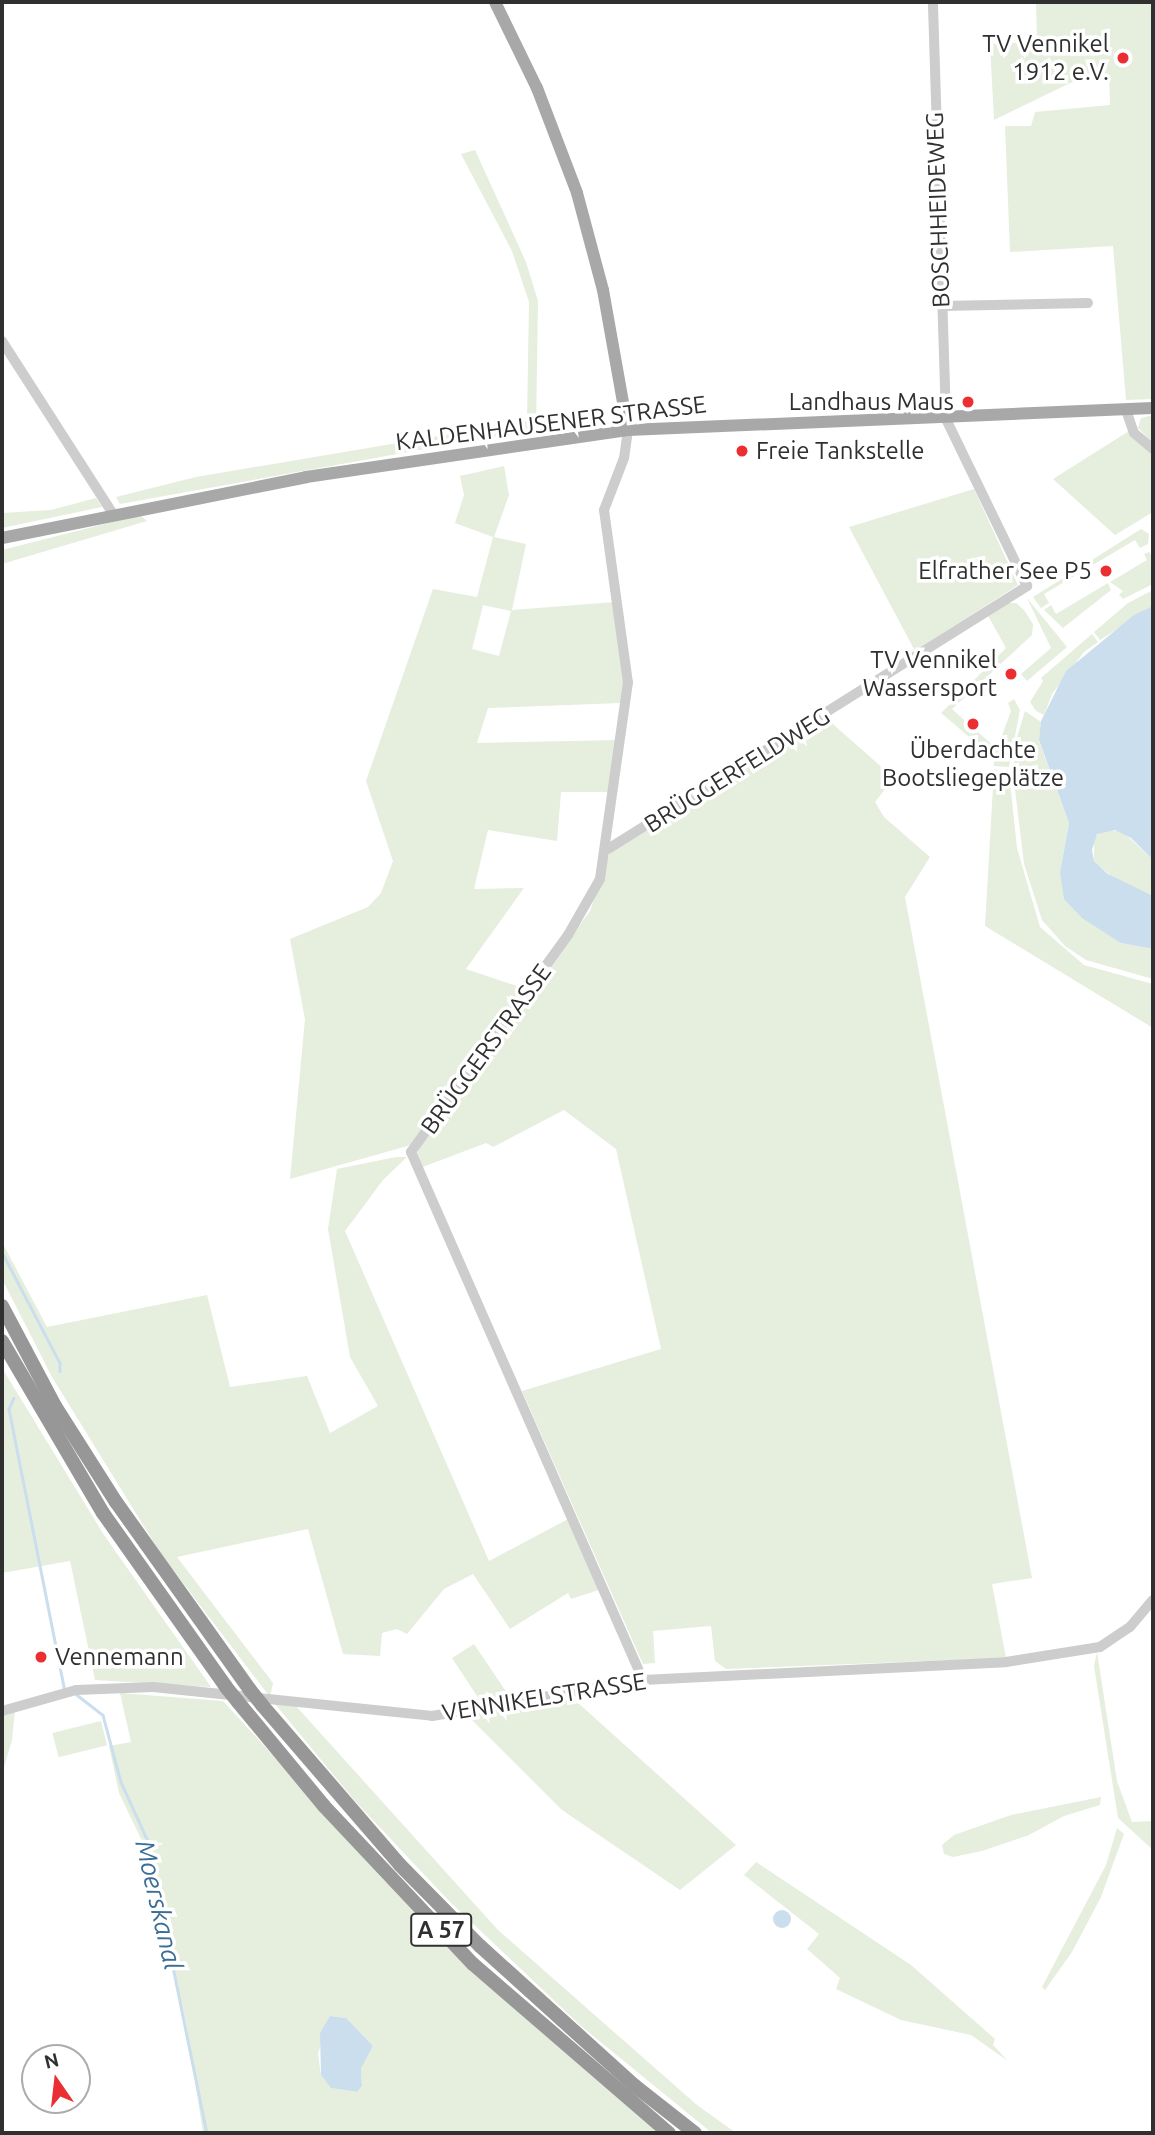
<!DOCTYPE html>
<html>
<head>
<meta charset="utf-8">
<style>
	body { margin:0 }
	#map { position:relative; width:1155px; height:2135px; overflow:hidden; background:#fff; font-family:Ubuntu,sans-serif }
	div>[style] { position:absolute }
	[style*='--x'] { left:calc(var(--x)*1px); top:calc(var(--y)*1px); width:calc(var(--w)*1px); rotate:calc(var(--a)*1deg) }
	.green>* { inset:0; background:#e6eede; transform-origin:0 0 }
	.water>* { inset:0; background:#cadeee }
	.round { border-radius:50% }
	.stream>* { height:2.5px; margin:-1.25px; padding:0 1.25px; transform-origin:1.25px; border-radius:1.25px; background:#cadeee }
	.minor>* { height:10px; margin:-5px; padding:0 5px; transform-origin:5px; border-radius:5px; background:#cdcdcd }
	.major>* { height:12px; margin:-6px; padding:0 6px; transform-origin:6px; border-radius:6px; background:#a8a8a8 }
	.highway>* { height:14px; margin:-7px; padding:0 7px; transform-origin:7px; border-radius:7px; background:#979797 }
	.highway-bridge>* { height:14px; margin:-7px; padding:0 7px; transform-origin:7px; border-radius:7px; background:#979797 }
	.dots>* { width:19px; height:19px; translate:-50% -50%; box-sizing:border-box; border:4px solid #fff; border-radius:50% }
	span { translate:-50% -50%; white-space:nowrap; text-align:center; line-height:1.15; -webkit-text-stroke:7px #fff; paint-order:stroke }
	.shield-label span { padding:2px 5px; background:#fff; border:2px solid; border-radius:5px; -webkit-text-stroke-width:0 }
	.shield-label { font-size:23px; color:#303030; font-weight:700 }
	.poi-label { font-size:24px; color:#303030 }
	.right { translate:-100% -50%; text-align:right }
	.left { translate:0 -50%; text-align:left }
	.street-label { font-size:24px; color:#303030 }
	.water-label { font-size:26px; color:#3b6e96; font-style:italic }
	.frame { position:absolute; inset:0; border:4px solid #303030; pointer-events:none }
	.north { position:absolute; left:21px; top:2044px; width:70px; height:70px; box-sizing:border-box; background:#fff; border:2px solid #acacac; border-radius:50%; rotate:346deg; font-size:19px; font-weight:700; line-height:28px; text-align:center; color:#303030 }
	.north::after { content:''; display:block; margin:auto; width:24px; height:32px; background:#eb2e32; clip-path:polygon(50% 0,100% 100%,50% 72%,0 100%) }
</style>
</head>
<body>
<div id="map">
	<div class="green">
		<div style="clip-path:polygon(1036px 2px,1153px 2px,1153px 399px,1126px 400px,1113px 246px,1010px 252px,1005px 126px,1031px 126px,1035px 112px,1110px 105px,1109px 74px,1093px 72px,994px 120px,990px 44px,1037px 42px)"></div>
		<div style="clip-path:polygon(475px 150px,526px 262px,538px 301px,536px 429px,120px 504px,116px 497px,196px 477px,527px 421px,529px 302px,512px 251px,461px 154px)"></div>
		<div style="clip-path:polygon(1153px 415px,1153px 443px,1138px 428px,1141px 418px)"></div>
		<div style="clip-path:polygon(1129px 431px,1153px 452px,1153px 512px,1115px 535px,1053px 479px)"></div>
		<div style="clip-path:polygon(evenodd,504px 466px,509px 495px,494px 537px,526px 544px,512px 610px,615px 602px,625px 679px,621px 703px,488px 708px,477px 743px,617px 740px,612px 792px,561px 792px,557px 841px,488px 830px,474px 889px,524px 888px,466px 969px,526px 989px,411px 1145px,290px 1179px,305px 1019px,290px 939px,368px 907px,381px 893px,393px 861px,366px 781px,433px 589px,477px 597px,493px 537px,455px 523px,464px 495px,460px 476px,504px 466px,483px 605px,511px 611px,499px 656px,472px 649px,483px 605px)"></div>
		<div style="clip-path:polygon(974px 489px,1018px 585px,915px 651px,849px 527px)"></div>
		<div style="clip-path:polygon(96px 498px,102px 507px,2px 528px,2px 513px,51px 510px)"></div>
		<div style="clip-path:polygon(140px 515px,147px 521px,2px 564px,2px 550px)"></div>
		<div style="clip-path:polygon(1141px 529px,1149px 534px,1148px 544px,1140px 548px,1135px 540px,1044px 594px,1049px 603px,1041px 608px,1033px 597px)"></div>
		<div style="clip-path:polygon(1149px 552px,1153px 557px,1153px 584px,1123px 599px,1119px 595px,1123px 591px,1110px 582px,1147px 560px,1144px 554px)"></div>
		<div style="clip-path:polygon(1108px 583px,1111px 590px,1063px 628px,1044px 610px,1051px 605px,1056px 614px)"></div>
		<div style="clip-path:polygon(1153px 590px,1153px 606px,1100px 640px,1094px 632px,1128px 603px)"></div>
		<div style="clip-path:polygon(1027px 598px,1067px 647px,1027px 681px,1021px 674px,1051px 648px)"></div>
		<div style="clip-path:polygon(1004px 603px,1016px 603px,1024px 610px,1033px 624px,1032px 635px,952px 709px,997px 749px,1011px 711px,1008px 703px,1014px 699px,1020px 710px,1009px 767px,994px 766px,994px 758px,941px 713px,1006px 648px,987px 614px)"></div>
		<div style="clip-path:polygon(1092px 634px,1098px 642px,1084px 652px,1052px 694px,1044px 715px,1036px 711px,1030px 702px,1043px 681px,1041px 678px)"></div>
		<div style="clip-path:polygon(1025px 711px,1041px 722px,1039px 741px,1069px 823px,1060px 872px,1121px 943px,1153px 949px,1153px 979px,1086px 960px,1065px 946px,1042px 920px,1024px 864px,1014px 781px,1014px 747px)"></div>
		<div style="clip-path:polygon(826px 718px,894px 778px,875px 802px,884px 817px,930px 857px,905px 897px,1032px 1578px,992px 1584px,1006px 1658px,726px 1669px,715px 1661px,711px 1626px,653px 1631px,655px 1663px,643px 1664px,522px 1391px,661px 1349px,616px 1149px,564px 1110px,493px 1147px,486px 1143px,420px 1168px,417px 1154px,423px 1139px,590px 911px,610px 851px)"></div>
		<div style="clip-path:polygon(994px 770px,1009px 772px,1017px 848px,1040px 927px,1084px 965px,1153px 984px,1153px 1028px,985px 926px)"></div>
		<div style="clip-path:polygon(1102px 830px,1122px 831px,1153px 860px,1153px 896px,1117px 881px,1094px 861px,1094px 838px)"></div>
		<div style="clip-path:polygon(396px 1157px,407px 1157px,383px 1180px,345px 1231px,489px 1561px,570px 1518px,602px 1589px,571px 1599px,568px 1593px,510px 1629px,473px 1574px,444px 1589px,407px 1634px,397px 1629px,382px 1633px,380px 1656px,343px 1654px,308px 1529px,177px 1557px,273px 1683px,270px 1697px,161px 1554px,52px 1377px,2px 1279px,2px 1242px,47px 1327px,207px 1295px,230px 1387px,307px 1376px,330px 1433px,378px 1406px,350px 1357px,328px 1229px,337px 1169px)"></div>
		<div style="clip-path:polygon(2px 1368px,104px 1535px,211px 1687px,95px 1680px,70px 1561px,2px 1573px)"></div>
		<div style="clip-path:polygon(474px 1644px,509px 1696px,481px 1702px,452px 1658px)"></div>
		<div style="clip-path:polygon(1097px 1652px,1117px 1781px,1132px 1822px,1153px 1821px,1153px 1850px,1118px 1818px,1094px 1666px)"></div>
		<div style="clip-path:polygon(evenodd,120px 1693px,223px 1701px,471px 1971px,659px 2133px,203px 2133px,186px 2022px,145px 1847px,119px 1793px,109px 1746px,131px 1742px,120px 1693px,330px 2016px,345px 2018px,373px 2046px,361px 2069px,362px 2086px,357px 2092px,332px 2088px,321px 2075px,318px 2054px,330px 2016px)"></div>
		<div style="clip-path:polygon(567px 1693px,736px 1845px,680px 1890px,562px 1810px,472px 1720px,474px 1712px)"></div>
		<div style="clip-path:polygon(275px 1704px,296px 1706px,498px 1930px,697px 2105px,736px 2133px,712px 2133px,581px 2026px,449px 1901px,355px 1801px)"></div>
		<div style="clip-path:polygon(15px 1710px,12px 1740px,2px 1774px,2px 1714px)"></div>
		<div style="left:101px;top:1721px;width:25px;height:50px;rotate:76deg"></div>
		<div style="clip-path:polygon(1101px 1797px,1100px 1805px,1064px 1816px,1029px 1835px,982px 1851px,953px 1857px,944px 1854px,942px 1845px,954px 1835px,1011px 1815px)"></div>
		<div style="clip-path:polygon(1117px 1828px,1124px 1834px,1101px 1897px,1072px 1952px,1045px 1990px,1042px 1987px,1106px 1865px)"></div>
		<div style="clip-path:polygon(756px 1862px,911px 1965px,995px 2039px,993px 2045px,1008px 2061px,971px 2035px,901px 2020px,836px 1989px,840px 1978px,807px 1949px,819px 1934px,744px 1875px)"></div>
	</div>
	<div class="water">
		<div style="clip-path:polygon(1153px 606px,1153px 860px,1131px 838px,1115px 830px,1097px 834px,1092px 850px,1094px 861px,1108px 874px,1153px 896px,1153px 949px,1121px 943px,1082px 918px,1064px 899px,1060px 872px,1069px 823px,1039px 740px,1041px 721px,1066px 671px,1134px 615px)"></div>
		<div class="round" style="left:773px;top:1910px;width:18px;height:18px"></div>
		<div style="clip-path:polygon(330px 2016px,346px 2018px,373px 2046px,361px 2069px,362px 2086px,357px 2092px,331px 2088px,321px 2075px,320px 2033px)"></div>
	</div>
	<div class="stream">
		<div style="--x:2;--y:1252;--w:125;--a:62.4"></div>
		<div style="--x:60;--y:1363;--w:8;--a:90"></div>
		<div style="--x:14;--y:1398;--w:12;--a:114"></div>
		<div style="--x:9;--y:1409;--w:284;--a:78.8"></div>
		<div style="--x:76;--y:1694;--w:34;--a:38"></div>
		<div style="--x:103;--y:1715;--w:69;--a:75"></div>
		<div style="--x:121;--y:1782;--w:63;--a:65.5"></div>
		<div style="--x:147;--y:1839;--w:300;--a:78.5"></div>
	</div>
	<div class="minor">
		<div style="--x:941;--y:306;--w:147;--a:-1.2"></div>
		<div style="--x:2;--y:341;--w:206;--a:57.3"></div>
		<div style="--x:1126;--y:410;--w:24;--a:71"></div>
		<div style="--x:1134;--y:433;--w:25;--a:40"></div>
		<div style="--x:628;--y:430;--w:28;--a:98"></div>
		<div style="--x:624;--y:458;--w:56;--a:111"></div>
		<div style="--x:604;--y:510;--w:174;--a:82.1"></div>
		<div style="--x:628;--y:682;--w:199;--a:98.1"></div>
		<div style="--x:600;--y:879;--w:64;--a:119.7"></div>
		<div style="--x:568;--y:935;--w:268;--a:125.9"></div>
		<div style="--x:411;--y:1152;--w:577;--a:66.28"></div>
		<div style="--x:608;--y:849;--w:495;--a:-32.1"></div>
		<div style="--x:1027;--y:586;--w:186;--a:-115.9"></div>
		<div style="--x:946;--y:419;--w:417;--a:-91.8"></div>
		<div style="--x:2;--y:1711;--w:77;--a:-15.8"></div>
		<div style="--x:76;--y:1690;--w:77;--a:-2.2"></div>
		<div style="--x:153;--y:1687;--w:281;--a:5.9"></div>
		<div style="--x:432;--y:1716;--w:214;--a:-9.7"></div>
		<div style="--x:643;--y:1680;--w:363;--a:-2.8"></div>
		<div style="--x:1006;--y:1662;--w:95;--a:-9.1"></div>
		<div style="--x:1100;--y:1647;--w:36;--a:-34"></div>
		<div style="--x:1130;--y:1627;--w:35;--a:-50"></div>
	</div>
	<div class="major">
		<div style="--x:495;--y:2;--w:96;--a:64"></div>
		<div style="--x:537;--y:88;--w:112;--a:69.1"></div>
		<div style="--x:577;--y:193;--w:100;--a:75"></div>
		<div style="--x:603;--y:290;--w:142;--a:79.9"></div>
		<div style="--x:2;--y:538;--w:310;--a:-11.3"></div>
		<div style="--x:306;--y:477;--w:325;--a:-8.3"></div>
		<div style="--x:628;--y:430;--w:525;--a:-2.4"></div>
	</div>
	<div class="highway">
		<div style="--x:2;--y:1306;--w:113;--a:62.1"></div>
		<div style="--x:55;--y:1406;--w:114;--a:57.6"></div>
		<div style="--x:116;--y:1502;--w:231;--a:54.5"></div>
		<div style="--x:2;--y:1341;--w:199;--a:59.6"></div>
		<div style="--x:103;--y:1513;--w:213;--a:54.7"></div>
		<div style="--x:238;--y:1702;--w:135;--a:50.4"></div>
		<div style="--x:324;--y:1806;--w:217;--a:46.7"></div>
		<div style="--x:473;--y:1964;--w:259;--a:40.8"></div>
		<div style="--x:262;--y:1705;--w:211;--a:49.2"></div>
		<div style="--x:400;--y:1865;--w:114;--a:45.4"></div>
		<div style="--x:480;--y:1946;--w:209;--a:42.1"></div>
		<div style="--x:635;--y:2086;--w:76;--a:38.1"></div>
	</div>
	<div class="highway-bridge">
		<div style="--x:226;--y:1687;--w:19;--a:51"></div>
		<div style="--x:250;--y:1690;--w:19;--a:51"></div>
	</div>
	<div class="dots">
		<div style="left:1123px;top:58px;background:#eb2e32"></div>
		<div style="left:968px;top:402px;background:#eb2e32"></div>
		<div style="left:742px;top:451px;background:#eb2e32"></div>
		<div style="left:1106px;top:571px;background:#eb2e32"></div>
		<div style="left:1011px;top:674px;background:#eb2e32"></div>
		<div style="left:973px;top:724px;background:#eb2e32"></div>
		<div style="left:41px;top:1657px;background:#eb2e32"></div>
	</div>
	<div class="shield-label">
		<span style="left:441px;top:1930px">A 57</span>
	</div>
	<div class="poi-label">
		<span class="right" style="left:1109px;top:58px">TV Vennikel<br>1912 e.V.</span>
		<span class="right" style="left:954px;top:402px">Landhaus Maus</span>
		<span class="left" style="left:756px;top:451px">Freie Tankstelle</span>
		<span class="right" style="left:1092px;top:571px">Elfrather See P5</span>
		<span class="right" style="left:997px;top:674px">TV Vennikel<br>Wassersport</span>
		<span style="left:973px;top:764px">Überdachte<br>Bootsliegeplätze</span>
		<span class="left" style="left:55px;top:1657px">Vennemann</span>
	</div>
	<div class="street-label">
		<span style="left:938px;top:210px;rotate:-92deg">BOSCHHEIDEWEG</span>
		<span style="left:551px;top:423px;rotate:-7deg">KALDENHAUSENER STRASSE</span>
		<span style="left:737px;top:770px;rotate:-32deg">BRÜGGERFELDWEG</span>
		<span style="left:486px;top:1049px;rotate:-54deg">BRÜGGERSTRASSE</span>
		<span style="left:544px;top:1697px;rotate:-9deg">VENNIKELSTRASSE</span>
	</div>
	<div class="water-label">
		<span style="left:159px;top:1905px;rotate:77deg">Moerskanal</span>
	</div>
	<div class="frame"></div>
	<div class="north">N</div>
</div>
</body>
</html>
